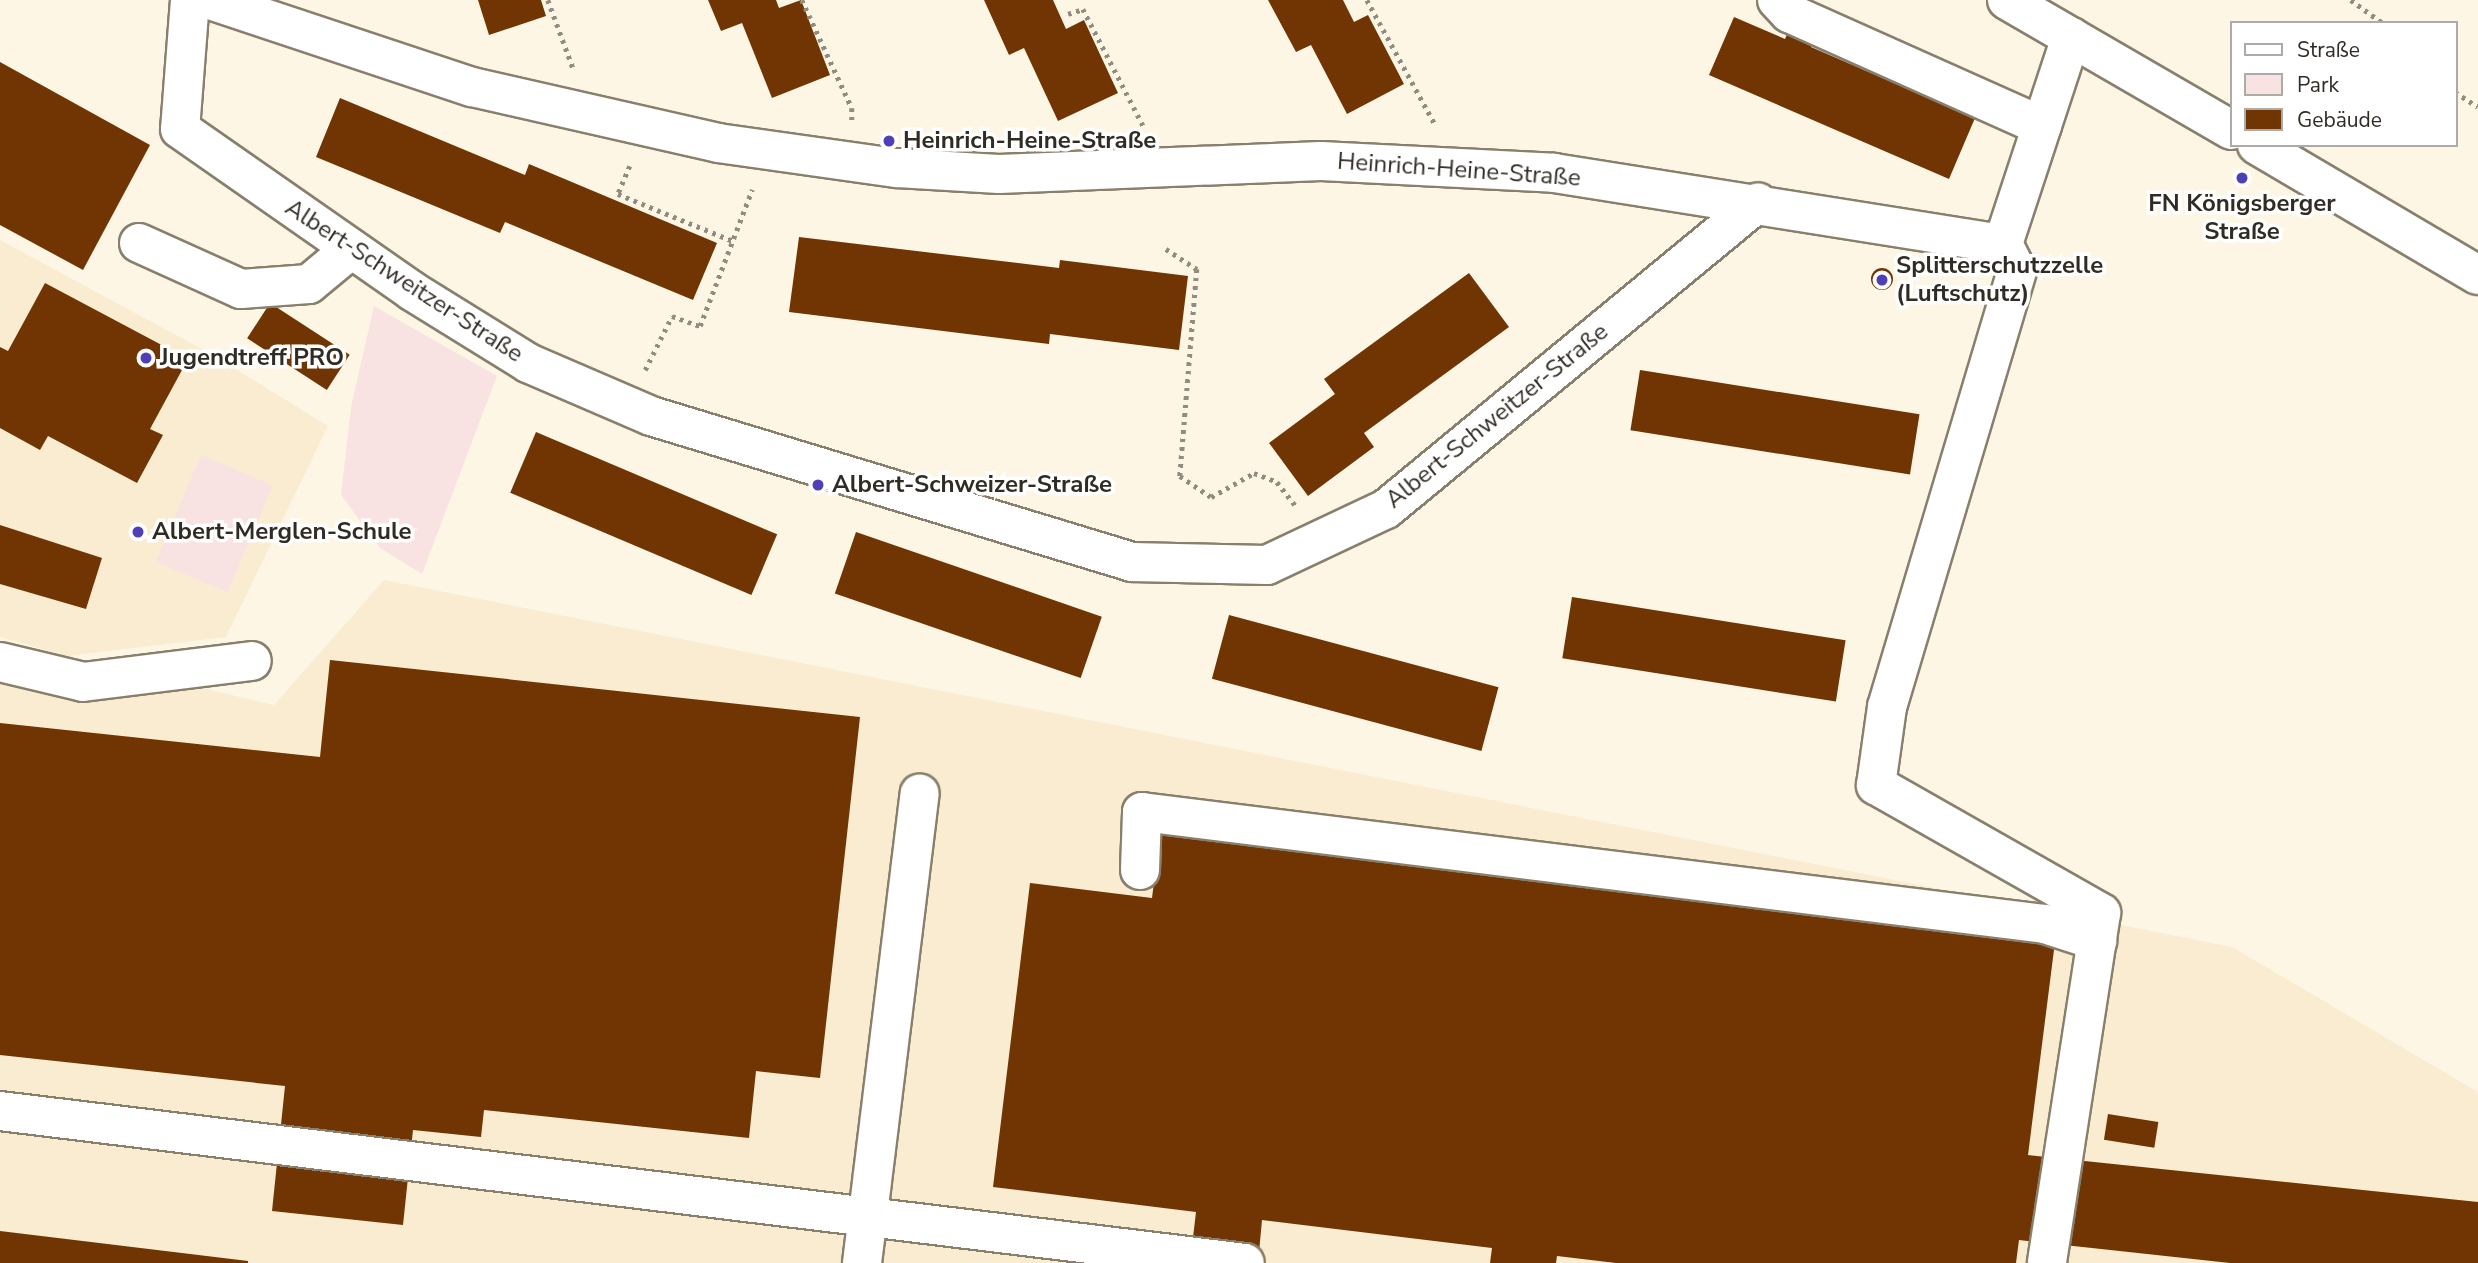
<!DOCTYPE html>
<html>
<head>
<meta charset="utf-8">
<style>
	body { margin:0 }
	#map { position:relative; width:2478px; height:1263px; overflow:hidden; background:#fef6e5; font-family:"Nunito Sans",sans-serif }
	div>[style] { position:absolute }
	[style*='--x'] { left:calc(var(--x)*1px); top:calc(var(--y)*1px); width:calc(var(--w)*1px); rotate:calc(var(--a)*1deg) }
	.built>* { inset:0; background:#f9ecd0 }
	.green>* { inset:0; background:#f8e3e2; transform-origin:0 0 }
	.building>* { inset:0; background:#703502; transform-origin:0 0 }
	.round { border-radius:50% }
	.path>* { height:4.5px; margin-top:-2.25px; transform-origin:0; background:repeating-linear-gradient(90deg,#918c7f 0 3.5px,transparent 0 8.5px) }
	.roads { filter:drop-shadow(2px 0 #887f6c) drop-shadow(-2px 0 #887f6c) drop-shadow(0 2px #887f6c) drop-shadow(0 -2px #887f6c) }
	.minor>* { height:38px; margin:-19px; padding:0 19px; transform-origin:19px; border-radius:19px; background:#fff }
	.dots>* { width:19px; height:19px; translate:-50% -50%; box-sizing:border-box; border:4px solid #fff; border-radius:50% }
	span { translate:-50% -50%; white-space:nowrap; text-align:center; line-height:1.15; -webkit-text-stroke:7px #fff; paint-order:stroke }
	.poi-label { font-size:24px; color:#302c24; font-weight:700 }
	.left { translate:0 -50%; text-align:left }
	.street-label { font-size:24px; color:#302c24 }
	.legend { position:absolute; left:2230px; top:21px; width:228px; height:126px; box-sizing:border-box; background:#fff; border:2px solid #acaba7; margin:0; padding:9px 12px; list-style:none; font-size:21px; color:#302c24 }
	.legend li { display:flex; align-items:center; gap:14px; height:35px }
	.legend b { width:35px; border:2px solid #acaba7 }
</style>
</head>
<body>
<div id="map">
	<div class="built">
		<div style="clip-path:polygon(0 240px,213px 355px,328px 426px,226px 637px,67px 656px,274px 705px,384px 580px,2232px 947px,2478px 1092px,2478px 1263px,0 1263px,0 641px,60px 654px,0 637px)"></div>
	</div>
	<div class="green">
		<div style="clip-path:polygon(374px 306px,497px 376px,422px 574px,380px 548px,341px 495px,351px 407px)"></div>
		<div style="left:201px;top:455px;width:78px;height:116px;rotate:23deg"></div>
	</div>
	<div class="building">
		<div style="clip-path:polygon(478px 0,541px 0,546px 16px,489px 35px)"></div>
		<div style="clip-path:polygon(708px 0,776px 0,779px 8px,801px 0,830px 75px,772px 98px,742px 23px,721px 31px)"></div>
		<div style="clip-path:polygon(984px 0,1053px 0,1066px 29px,1084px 20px,1118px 93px,1058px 121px,1024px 48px,1009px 55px)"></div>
		<div style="clip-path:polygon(1268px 0,1343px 0,1354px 22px,1368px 15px,1404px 84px,1347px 114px,1311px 45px,1296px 52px)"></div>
		<div style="clip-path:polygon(1734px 17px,1785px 39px,1791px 25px,1816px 36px,1811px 47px,1975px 118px,1949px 179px,1709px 75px)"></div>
		<div style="clip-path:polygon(0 62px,150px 145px,83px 270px,0 225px)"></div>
		<div style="clip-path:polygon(340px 98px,525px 175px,529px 164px,717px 243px,693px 300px,505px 222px,500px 233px,316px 157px)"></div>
		<div style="clip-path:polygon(799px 237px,1059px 268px,1060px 260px,1188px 276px,1179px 350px,1050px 334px,1049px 344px,789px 312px)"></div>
		<div class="round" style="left:1871px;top:268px;width:22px;height:22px"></div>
		<div style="clip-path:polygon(1469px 273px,1509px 327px,1364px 433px,1374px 447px,1308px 496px,1269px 443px,1335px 394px,1324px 379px)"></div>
		<div style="clip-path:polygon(45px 283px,188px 359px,150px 429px,163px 435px,137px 483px,48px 436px,40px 450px,0 428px,0 347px,8px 351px)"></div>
		<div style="left:270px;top:303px;width:95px;height:42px;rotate:33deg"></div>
		<div style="left:1640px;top:370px;width:283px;height:61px;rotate:9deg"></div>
		<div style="left:536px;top:432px;width:262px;height:66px;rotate:23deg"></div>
		<div style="clip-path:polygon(0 525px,102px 558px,86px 609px,0 584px)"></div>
		<div style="left:856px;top:532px;width:260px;height:65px;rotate:19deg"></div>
		<div style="left:1572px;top:597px;width:277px;height:62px;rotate:9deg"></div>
		<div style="left:1229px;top:615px;width:279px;height:66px;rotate:15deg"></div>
		<div style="clip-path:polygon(330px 660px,860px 717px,820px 1078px,756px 1071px,749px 1138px,484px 1110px,481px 1137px,413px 1130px,403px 1225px,272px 1211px,285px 1086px,0 1055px,0 723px,320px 757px)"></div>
		<div style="clip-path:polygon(1160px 834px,2055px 942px,2028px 1155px,2478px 1202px,2478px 1263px,2230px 1263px,2019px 1240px,2016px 1263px,1616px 1263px,1557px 1256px,1556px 1263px,1490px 1263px,1492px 1248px,1262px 1220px,1258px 1263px,1190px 1263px,1196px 1212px,993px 1187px,1030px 883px,1152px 898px)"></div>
		<div style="left:2108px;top:1114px;width:51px;height:26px;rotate:9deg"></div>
		<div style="clip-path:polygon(0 1231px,248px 1261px,248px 1263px,0 1263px)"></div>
	</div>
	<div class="path">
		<div style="--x:548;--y:0;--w:72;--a:69.8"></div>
		<div style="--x:802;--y:0;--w:119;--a:65.2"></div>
		<div style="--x:852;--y:108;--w:13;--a:90"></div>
		<div style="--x:1367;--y:0;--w:144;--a:61.3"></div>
		<div style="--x:2351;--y:0;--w:39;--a:36"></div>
		<div style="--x:1068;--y:14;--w:16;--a:-18"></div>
		<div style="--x:1083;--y:9;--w:133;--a:62.7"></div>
		<div style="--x:2455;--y:92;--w:27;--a:33"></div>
		<div style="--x:630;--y:166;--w:30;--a:113"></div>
		<div style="--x:618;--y:194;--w:124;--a:22.2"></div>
		<div style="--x:1166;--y:249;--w:37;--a:33"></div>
		<div style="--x:1197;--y:269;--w:208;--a:94.7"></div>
		<div style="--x:1180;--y:476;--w:37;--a:34"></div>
		<div style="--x:1211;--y:497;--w:49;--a:-29.2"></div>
		<div style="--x:1254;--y:473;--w:25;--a:21"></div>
		<div style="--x:1277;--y:482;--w:31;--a:52"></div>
		<div style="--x:645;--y:370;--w:60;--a:-63.4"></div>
		<div style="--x:672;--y:316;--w:30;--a:20"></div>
		<div style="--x:700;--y:326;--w:146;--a:-69.1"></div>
	</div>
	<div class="roads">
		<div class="minor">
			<div style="--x:190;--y:0;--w:129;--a:94.4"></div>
			<div style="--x:180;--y:129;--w:283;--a:34.9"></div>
			<div style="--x:412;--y:291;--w:137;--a:31.8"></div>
			<div style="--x:528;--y:363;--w:134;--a:23.3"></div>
			<div style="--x:651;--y:416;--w:503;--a:16.88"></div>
			<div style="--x:1132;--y:562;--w:135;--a:1.3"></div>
			<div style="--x:1267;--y:565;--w:132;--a:-25.2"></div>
			<div style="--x:1386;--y:509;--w:482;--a:-39.5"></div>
			<div style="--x:210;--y:0;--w:276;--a:18.4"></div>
			<div style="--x:472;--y:87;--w:252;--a:12.8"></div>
			<div style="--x:718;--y:143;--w:181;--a:8"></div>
			<div style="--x:897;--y:168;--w:102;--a:3.4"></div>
			<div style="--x:999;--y:174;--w:322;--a:-2.3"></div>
			<div style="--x:1321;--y:161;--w:233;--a:2.9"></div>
			<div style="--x:1554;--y:173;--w:455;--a:9"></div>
			<div style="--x:1777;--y:0;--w:18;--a:47"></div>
			<div style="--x:1789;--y:13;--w:277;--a:24.1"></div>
			<div style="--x:2007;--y:0;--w:259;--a:30.1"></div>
			<div style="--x:2257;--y:145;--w:256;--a:30.5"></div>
			<div style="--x:139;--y:243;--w:112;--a:24.3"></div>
			<div style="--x:241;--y:289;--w:68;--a:-4.2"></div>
			<div style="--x:309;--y:284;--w:55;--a:-39.8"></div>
			<div style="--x:2003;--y:244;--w:30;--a:63"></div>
			<div style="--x:2017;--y:271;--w:455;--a:106.6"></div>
			<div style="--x:1887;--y:707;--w:79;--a:98"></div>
			<div style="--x:1876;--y:785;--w:259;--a:29.6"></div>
			<div style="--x:2101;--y:913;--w:354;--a:98.8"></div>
			<div style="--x:2003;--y:244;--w:218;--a:-71.8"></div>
			<div style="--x:0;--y:662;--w:85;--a:13.5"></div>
			<div style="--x:83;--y:682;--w:170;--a:-7.1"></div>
			<div style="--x:1140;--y:870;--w:58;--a:-88"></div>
			<div style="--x:1142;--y:812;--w:910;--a:7.07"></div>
			<div style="--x:2045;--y:924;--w:55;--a:18.1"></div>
			<div style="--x:0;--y:1111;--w:1254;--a:6.96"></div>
			<div style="--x:862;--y:1263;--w:473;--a:-83"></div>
		</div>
	</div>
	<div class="dots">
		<div style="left:889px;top:141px;background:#4f3eb5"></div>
		<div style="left:2242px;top:178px;background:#4f3eb5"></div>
		<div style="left:1882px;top:280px;background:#4f3eb5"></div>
		<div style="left:146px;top:358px;background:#4f3eb5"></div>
		<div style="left:818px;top:485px;background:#4f3eb5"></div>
		<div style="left:138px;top:532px;background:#4f3eb5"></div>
	</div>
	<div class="poi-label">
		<span class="left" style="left:903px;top:141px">Heinrich-Heine-Straße</span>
		<span style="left:2242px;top:218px">FN Königsberger<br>Straße</span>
		<span class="left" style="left:1896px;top:280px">Splitterschutzzelle<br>(Luftschutz)</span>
		<span class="left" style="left:160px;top:358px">Jugendtreff PRO</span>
		<span class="left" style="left:832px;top:485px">Albert-Schweizer-Straße</span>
		<span class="left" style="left:152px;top:532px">Albert-Merglen-Schule</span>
	</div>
	<div class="street-label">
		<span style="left:1459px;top:170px;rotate:4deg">Heinrich-Heine-Straße</span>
		<span style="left:404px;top:281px;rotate:33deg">Albert-Schweitzer-Straße</span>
		<span style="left:1497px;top:416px;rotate:-39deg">Albert-Schweitzer-Straße</span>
	</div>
	<ul class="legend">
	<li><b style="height:9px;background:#fff"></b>Straße</li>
	<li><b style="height:19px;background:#f8e3e2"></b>Park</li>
	<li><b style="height:19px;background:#703502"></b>Gebäude</li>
	</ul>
</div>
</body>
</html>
